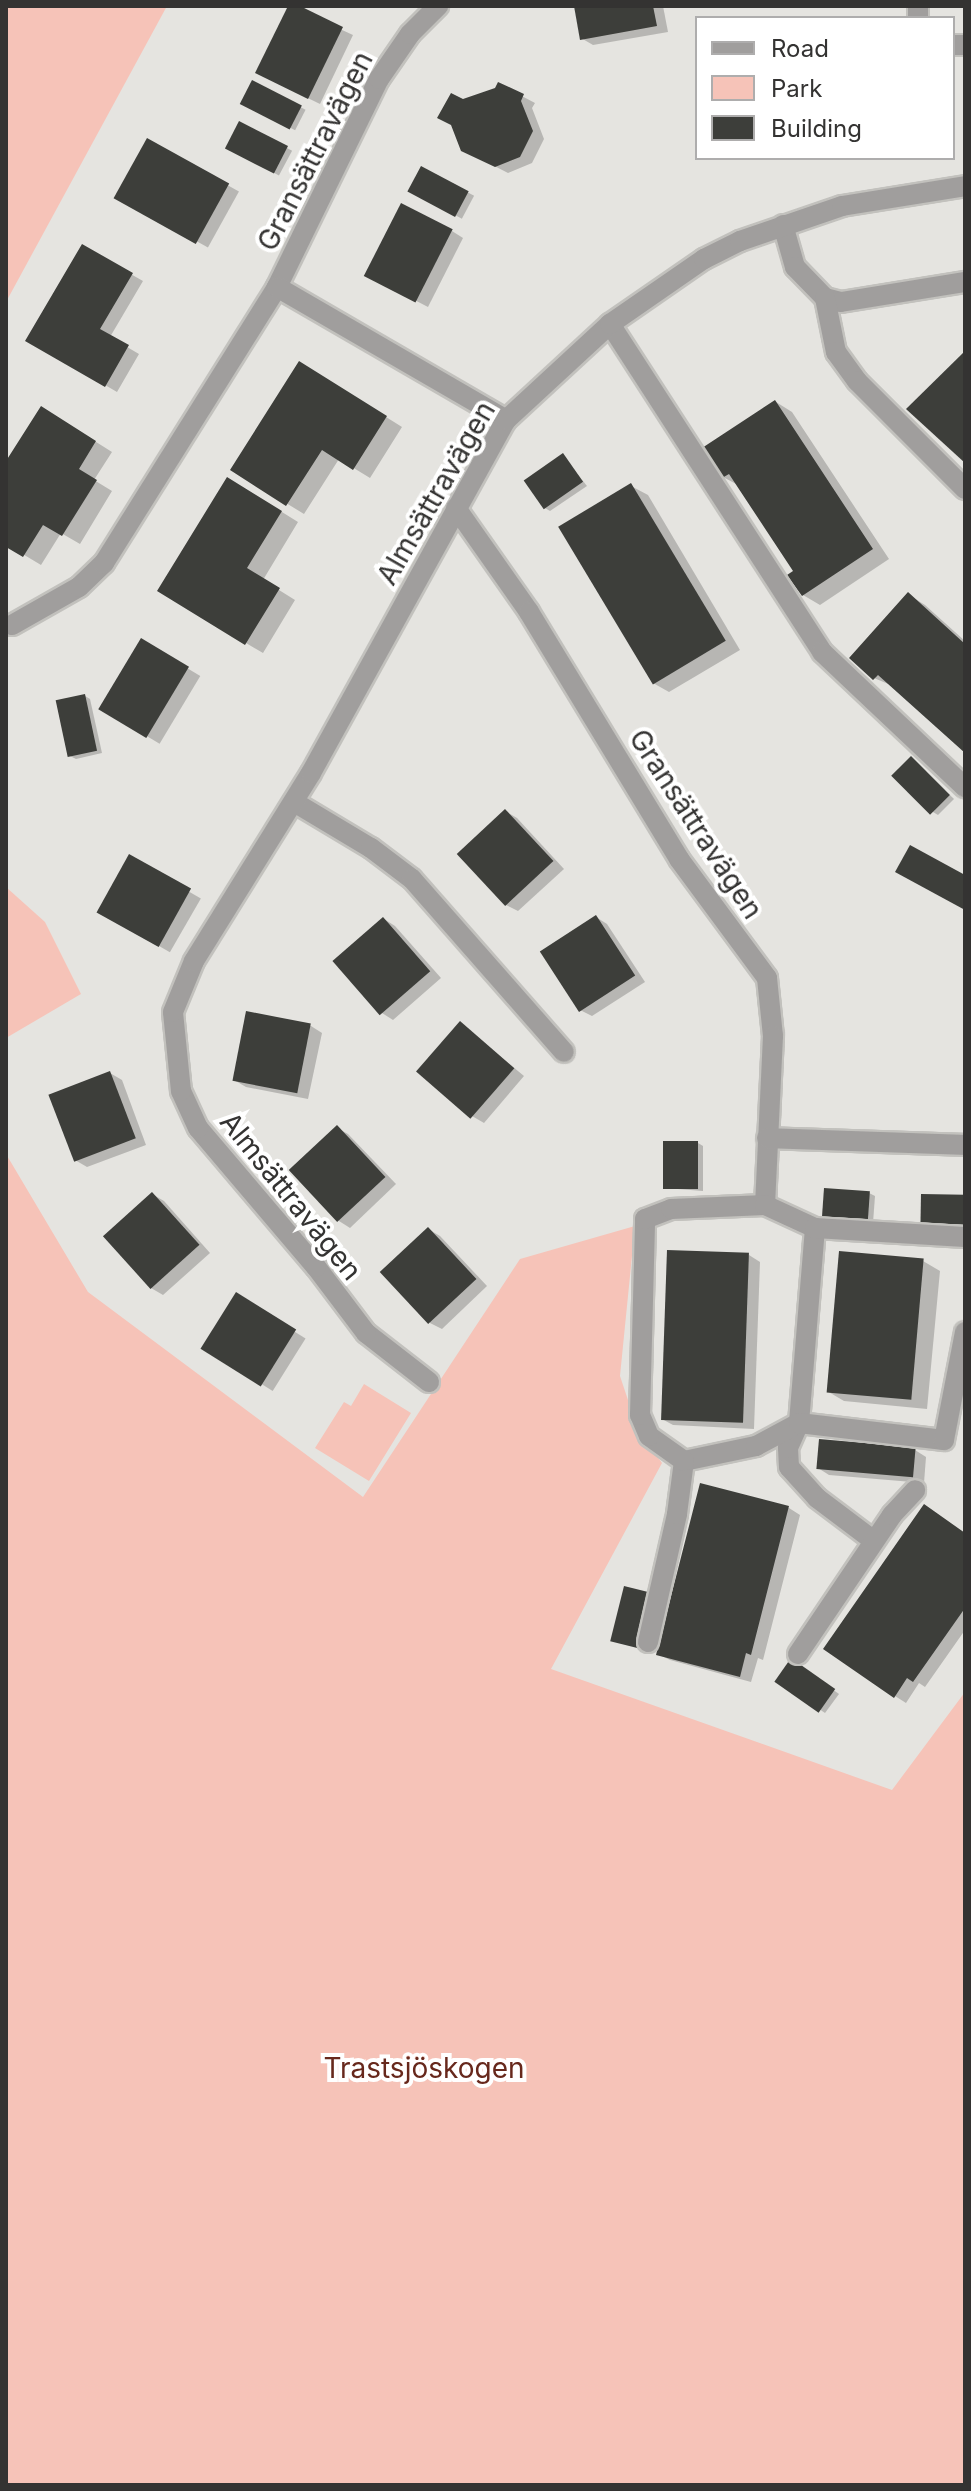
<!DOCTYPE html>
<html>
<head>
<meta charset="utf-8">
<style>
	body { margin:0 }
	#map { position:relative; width:971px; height:2491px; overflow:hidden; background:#e5e4e0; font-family:Inter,sans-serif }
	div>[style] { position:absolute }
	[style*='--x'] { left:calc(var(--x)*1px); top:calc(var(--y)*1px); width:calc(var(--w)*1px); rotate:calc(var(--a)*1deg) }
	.green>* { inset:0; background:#f6c3b8 }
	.shadow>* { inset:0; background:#0003; transform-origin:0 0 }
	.building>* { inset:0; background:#3d3e3a; transform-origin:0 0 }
	.roads { filter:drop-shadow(2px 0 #c2c1bd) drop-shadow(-2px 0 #c2c1bd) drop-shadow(0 2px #c2c1bd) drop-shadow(0 -2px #c2c1bd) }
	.minor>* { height:20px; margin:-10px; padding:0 10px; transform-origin:10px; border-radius:10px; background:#a09e9d }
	span { translate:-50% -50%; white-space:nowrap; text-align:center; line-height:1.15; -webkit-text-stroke:8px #fff; paint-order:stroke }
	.street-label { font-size:28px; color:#343332 }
	.park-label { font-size:28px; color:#67281c }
	.frame { position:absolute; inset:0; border:8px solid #343332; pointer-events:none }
	.legend { position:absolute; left:695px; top:16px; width:260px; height:144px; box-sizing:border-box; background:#fff; border:2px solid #aeadad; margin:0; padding:10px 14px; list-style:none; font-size:24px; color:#343332 }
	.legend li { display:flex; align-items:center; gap:16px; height:40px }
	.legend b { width:40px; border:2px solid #aeadad }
</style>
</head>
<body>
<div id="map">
	<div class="green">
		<div style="clip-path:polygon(6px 6px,167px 6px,6px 302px)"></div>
		<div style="clip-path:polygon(6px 887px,45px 922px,81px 994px,6px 1038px)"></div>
		<div style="clip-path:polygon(6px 1154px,88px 1292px,363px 1497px,520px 1259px,635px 1226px,620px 1376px,638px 1430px,662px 1463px,551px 1669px,892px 1790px,965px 1692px,965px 2485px,6px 2485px)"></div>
		<div style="clip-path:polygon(364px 1384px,411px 1413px,369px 1481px,315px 1448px,344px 1402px,351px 1406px)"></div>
	</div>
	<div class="shadow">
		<div style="clip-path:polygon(290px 6px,353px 35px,320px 104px,269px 79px)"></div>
		<div style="clip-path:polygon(576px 6px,663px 6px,668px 32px,593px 45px,581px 38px)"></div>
		<div style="left:253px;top:83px;width:59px;height:23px;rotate:27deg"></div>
		<div style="clip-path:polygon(499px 84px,535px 103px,532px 108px,544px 139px,532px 163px,508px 173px,475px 156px,463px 101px,496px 90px)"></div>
		<div style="left:240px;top:123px;width:59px;height:28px;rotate:28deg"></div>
		<div style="left:148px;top:141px;width:104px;height:64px;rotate:29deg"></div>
		<div style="left:422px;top:168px;width:59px;height:26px;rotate:28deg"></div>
		<div style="clip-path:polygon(452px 231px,463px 238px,428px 307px,378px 281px)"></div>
		<div style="clip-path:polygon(83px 247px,143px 281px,110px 337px,139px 354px,117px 392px,28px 340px)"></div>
		<div style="clip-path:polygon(316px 373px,402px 427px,370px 478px,339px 459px,304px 514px,232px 470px)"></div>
		<div style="clip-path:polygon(776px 402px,792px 412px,889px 559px,820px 605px,803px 595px,795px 572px,738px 485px,723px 477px)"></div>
		<div style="clip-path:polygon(58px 418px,112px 452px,94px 480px,112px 491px,80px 544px,61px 533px,41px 565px,6px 544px,6px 465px)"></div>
		<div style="clip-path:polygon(563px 456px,587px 486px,550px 511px,545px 508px)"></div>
		<div style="clip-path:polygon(631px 486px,648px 495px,740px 650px,669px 692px,653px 683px)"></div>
		<div style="clip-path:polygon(245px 489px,298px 522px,263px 580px,295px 600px,263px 653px,246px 643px)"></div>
		<div style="clip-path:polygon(909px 595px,925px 605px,965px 641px,965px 751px,893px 686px,874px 678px)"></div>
		<div style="left:142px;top:641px;width:68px;height:79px;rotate:31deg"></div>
		<div style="clip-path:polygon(85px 696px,90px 699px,102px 753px,76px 759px,70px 756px)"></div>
		<div style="clip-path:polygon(916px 762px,954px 799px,938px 815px,933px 812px)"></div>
		<div style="clip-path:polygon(505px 811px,517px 818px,564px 869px,518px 911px,506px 905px)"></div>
		<div style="left:129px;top:857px;width:83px;height:62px;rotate:30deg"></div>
		<div style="clip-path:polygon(596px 917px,607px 924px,645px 982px,592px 1016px,580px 1010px)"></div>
		<div style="clip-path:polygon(384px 919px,395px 926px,441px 978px,393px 1020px,382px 1013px)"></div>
		<div style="clip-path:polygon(247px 1014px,311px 1026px,322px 1033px,308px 1099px,246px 1087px,234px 1080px)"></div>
		<div style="clip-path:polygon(460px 1023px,524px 1076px,484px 1123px,472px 1116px)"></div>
		<div style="clip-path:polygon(110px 1073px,122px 1080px,146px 1145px,87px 1167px,75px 1160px)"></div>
		<div style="clip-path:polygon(337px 1128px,348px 1134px,396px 1184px,350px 1228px,339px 1221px,292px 1171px)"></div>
		<div style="clip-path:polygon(698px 1143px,703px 1146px,703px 1191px,665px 1188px)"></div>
		<div style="clip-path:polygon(869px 1193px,875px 1196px,873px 1223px,830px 1221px)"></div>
		<div style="clip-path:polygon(152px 1194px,164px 1201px,210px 1253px,163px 1295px,151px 1288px)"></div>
		<div style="clip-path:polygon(428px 1229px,440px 1236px,487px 1286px,442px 1329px,430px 1323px)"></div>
		<div style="clip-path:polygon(749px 1255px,760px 1262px,754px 1429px,673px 1425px,662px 1419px)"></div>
		<div style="clip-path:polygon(923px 1261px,940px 1271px,927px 1409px,844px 1401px,827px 1391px)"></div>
		<div style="left:236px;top:1295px;width:82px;height:62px;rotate:32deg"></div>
		<div style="clip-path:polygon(915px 1450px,926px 1457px,924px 1483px,829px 1475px,818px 1468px)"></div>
		<div style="clip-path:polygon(702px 1486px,789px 1508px,800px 1515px,763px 1660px,758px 1658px,751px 1682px,670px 1660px,658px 1654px)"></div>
		<div style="clip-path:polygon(965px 1533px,965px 1630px,925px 1687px,919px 1683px,906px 1703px,895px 1696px)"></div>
		<div style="clip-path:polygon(796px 1663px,839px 1694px,825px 1713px,777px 1680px)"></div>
	</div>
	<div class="building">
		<div style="clip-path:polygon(288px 6px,300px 6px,343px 27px,308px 99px,255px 73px)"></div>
		<div style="clip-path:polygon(574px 6px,653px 6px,657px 26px,580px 40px)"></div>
		<div style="left:252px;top:80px;width:56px;height:27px;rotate:27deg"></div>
		<div style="clip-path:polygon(498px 82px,524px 94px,521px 101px,533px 131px,520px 157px,495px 167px,461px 151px,451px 125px,437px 118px,451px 93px,463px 99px,495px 88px)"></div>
		<div style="left:239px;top:121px;width:55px;height:31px;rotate:27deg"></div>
		<div style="left:147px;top:138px;width:94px;height:69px;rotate:29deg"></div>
		<div style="left:421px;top:166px;width:54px;height:29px;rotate:28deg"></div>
		<div style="left:401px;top:203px;width:58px;height:82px;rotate:27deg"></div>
		<div style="clip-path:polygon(82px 244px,133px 273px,100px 329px,129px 345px,105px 387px,25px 341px)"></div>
		<div style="clip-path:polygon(965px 351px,965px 463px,906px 409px)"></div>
		<div style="clip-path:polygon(299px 361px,387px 416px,353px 470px,322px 450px,286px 506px,230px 470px)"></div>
		<div style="clip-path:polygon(775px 400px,873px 549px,802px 596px,787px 575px,793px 571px,729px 474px,722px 478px,702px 448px)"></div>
		<div style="clip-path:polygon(41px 406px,96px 441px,79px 469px,97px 480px,62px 536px,43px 525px,23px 557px,6px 547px,6px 461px)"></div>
		<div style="left:563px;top:453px;width:35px;height:48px;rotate:55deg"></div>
		<div style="clip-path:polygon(227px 477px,282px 511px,247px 568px,280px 588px,245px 645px,157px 591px)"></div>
		<div style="left:631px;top:483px;width:184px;height:85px;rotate:59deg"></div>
		<div style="clip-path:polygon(908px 592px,965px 644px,965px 753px,878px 675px,873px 680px,849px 658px)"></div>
		<div style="left:141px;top:638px;width:56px;height:83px;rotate:31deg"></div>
		<div style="left:85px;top:694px;width:58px;height:30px;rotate:78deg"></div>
		<div style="left:911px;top:756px;width:55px;height:28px;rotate:45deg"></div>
		<div style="left:505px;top:809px;width:71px;height:66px;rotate:47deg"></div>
		<div style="clip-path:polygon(910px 845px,965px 875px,965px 910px,895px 872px)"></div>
		<div style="left:129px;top:854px;width:71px;height:67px;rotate:29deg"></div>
		<div style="left:596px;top:915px;width:72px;height:67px;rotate:57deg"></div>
		<div style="left:383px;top:917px;width:72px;height:67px;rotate:49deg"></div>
		<div style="left:246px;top:1011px;width:66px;height:71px;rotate:11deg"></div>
		<div style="left:460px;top:1021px;width:72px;height:67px;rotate:41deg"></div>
		<div style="left:110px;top:1071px;width:72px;height:66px;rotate:69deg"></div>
		<div style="left:337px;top:1125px;width:71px;height:66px;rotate:47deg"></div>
		<div style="left:663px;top:1141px;width:35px;height:48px"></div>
		<div style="left:824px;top:1188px;width:46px;height:31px;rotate:4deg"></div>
		<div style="left:152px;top:1192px;width:71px;height:66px;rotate:48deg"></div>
		<div style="left:921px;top:1194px;width:44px;height:30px;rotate:1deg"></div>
		<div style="left:428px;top:1227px;width:71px;height:66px;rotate:47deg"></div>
		<div style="left:667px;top:1250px;width:82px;height:170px;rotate:2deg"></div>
		<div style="left:839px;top:1251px;width:85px;height:142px;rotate:5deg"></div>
		<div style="left:236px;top:1292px;width:71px;height:67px;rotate:32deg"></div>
		<div style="left:819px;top:1439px;width:97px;height:30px;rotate:5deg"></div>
		<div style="clip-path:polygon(700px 1483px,789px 1506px,751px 1655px,746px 1653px,740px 1677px,656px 1655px)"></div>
		<div style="clip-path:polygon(924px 1504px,965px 1533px,965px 1608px,913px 1682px,907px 1678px,894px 1698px,823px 1649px)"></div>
		<div style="left:624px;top:1586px;width:29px;height:57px;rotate:14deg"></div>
		<div style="left:791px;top:1658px;width:54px;height:29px;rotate:35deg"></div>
	</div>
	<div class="roads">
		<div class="minor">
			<div style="--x:918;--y:18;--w:12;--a:-90"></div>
			<div style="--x:953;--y:45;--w:12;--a:0"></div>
			<div style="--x:783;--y:225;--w:44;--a:74.1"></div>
			<div style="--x:795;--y:267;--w:43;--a:45.9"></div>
			<div style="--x:825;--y:298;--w:16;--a:14"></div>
			<div style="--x:841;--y:302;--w:126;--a:-9.2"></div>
			<div style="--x:277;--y:287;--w:232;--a:-63.9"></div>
			<div style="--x:379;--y:79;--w:55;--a:-55.4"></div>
			<div style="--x:410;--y:34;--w:40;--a:-45"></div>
			<div style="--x:825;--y:298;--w:55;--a:78.5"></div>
			<div style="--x:836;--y:352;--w:36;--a:54"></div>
			<div style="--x:857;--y:381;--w:153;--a:45"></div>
			<div style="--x:610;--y:324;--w:391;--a:57.1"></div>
			<div style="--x:822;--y:652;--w:197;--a:43.4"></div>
			<div style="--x:456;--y:508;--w:127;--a:54.9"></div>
			<div style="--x:529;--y:612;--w:289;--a:58.7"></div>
			<div style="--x:679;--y:859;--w:148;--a:53.5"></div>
			<div style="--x:767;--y:978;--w:58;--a:84.1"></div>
			<div style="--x:773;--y:1036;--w:169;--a:92.7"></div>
			<div style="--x:12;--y:625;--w:77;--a:-29.6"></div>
			<div style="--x:79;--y:587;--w:35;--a:-44"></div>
			<div style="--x:104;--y:563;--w:326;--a:-57.9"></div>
			<div style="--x:277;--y:287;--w:265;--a:30.1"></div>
			<div style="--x:294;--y:802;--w:90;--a:30.9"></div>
			<div style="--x:371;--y:848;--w:51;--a:37.1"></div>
			<div style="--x:412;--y:879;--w:230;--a:48.7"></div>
			<div style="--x:767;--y:1138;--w:198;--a:2"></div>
			<div style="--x:815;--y:1228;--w:196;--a:94.7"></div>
			<div style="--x:799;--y:1423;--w:27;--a:114"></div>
			<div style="--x:788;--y:1448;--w:19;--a:87"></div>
			<div style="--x:789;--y:1467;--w:42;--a:47.9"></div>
			<div style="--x:817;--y:1498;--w:71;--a:37"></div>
			<div style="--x:429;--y:1382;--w:80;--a:-142.1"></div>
			<div style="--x:366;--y:1333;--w:83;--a:-127.1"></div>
			<div style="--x:316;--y:1267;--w:182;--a:-130.3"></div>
			<div style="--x:198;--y:1128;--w:41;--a:-114.7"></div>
			<div style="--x:181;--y:1091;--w:79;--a:-95.8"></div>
			<div style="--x:173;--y:1012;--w:55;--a:-67.6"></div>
			<div style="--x:194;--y:961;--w:221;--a:-58.1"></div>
			<div style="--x:311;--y:773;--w:403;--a:-61.1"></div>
			<div style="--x:506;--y:420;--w:142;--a:-42.7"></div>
			<div style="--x:610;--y:324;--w:114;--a:-34.7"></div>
			<div style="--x:704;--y:259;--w:40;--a:-26.6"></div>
			<div style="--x:740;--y:241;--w:108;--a:-18.9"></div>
			<div style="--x:842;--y:206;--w:125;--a:-9.2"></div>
			<div style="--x:684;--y:1461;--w:74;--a:-11.8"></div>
			<div style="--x:756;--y:1446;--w:49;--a:-28.1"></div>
			<div style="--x:799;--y:1423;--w:146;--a:6.7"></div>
			<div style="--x:944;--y:1440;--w:110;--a:-79"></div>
			<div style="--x:648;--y:1642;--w:131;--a:-77.2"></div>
			<div style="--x:677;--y:1514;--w:53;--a:-82.5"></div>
			<div style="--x:684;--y:1461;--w:43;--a:-144.5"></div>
			<div style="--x:649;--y:1436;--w:23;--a:-113"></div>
			<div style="--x:640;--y:1415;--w:196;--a:-88.5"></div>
			<div style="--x:645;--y:1219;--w:28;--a:-21"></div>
			<div style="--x:671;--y:1209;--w:94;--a:-2.4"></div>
			<div style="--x:765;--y:1205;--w:55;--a:24.7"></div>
			<div style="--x:815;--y:1228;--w:150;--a:3.4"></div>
			<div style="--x:798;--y:1654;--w:168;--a:-55.9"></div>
			<div style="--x:892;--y:1515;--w:34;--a:-47"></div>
		</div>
	</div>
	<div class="street-label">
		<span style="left:315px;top:151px;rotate:-63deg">Gransättravägen</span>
		<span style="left:436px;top:493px;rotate:-60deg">Almsättravägen</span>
		<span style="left:696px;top:824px;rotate:57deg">Gransättravägen</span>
		<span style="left:291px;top:1196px;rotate:51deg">Almsättravägen</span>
	</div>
	<div class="park-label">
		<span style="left:424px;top:2068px">Trastsjöskogen</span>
	</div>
	<div class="frame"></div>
	<ul class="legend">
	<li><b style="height:10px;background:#a09e9d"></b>Road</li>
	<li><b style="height:22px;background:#f6c3b8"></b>Park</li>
	<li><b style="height:22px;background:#3d3e3a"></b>Building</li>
	</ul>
</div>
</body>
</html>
